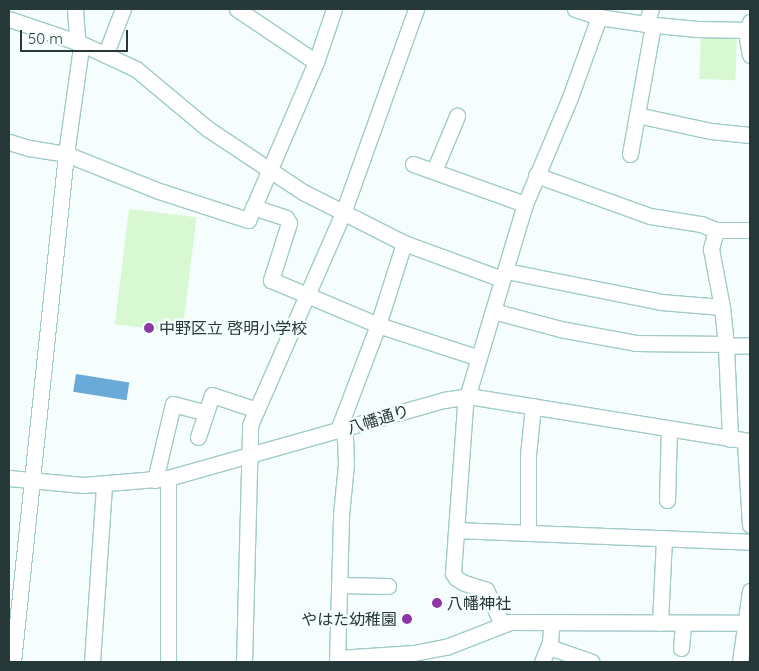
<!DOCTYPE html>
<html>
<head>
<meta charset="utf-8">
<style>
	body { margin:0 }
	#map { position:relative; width:759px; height:671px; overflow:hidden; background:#f5fefd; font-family:Quicksand,"Noto Sans JP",sans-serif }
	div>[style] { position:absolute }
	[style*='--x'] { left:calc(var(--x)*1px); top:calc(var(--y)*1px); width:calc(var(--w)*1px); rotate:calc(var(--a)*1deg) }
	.green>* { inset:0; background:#d7f8d1; transform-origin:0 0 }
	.water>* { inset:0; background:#69aad9; transform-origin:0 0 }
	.roads { filter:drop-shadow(1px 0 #a0cbc8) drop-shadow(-1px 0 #a0cbc8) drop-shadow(0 1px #a0cbc8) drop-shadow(0 -1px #a0cbc8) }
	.minor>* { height:15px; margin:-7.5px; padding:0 7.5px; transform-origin:7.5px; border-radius:7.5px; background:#fff }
	.dots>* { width:14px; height:14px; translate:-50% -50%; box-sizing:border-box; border:2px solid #f5fefd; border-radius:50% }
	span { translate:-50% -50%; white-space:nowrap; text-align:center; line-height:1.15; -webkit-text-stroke:5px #f5fefd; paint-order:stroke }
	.poi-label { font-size:16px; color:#263837 }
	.left { translate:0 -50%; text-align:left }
	.right { translate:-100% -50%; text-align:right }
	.street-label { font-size:16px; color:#263837 }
	.frame { position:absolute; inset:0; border:10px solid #263837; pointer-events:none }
	.scale { position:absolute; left:20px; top:30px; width:108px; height:22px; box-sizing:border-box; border:2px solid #263837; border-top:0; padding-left:6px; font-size:15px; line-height:18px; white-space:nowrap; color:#263837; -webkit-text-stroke:4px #f5fefd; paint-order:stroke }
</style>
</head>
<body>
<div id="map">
	<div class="green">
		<div style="left:701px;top:33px;width:36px;height:46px;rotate:2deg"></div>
		<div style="left:129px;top:209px;width:68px;height:116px;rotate:7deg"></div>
	</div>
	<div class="water">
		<div style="left:76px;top:374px;width:54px;height:18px;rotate:9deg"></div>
	</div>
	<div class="roads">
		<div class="minor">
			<div style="--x:237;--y:9;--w:95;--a:33.9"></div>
			<div style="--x:575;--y:9;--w:25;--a:18"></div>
			<div style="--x:599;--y:17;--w:48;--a:8.5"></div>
			<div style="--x:646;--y:24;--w:51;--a:5.6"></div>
			<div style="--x:697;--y:29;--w:51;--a:1.1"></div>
			<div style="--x:9;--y:19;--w:75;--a:18.7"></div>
			<div style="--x:80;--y:43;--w:62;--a:24.9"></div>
			<div style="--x:136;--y:69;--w:94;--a:39.8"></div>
			<div style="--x:208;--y:129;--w:114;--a:33.6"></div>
			<div style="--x:303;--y:192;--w:113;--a:26.8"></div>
			<div style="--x:404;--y:243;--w:104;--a:20.2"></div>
			<div style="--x:750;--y:22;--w:16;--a:101"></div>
			<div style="--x:747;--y:38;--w:17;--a:80"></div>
			<div style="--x:646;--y:24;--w:16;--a:-72"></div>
			<div style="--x:106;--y:53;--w:47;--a:-68.9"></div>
			<div style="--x:637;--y:115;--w:76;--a:12.2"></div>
			<div style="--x:711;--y:131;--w:39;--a:6"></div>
			<div style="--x:9;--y:142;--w:21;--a:17"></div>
			<div style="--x:29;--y:148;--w:37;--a:9"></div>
			<div style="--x:66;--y:154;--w:100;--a:21.7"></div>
			<div style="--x:159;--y:191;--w:94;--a:18"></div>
			<div style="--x:248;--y:220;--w:172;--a:-66.7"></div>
			<div style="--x:316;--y:62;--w:56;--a:-71.2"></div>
			<div style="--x:630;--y:154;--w:131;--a:-79.9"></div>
			<div style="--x:413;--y:164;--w:119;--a:19.7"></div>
			<div style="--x:434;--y:171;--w:60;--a:-67.3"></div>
			<div style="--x:536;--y:175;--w:121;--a:19.8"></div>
			<div style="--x:650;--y:216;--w:52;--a:8.9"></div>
			<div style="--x:701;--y:224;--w:16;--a:22"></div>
			<div style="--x:716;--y:230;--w:34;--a:0"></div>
			<div style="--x:253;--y:207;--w:35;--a:18"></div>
			<div style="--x:286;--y:218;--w:6;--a:59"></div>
			<div style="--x:289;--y:223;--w:60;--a:107.5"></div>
			<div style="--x:271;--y:280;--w:116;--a:22.8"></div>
			<div style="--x:378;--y:325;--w:106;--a:18.1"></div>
			<div style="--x:716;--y:230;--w:20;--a:105"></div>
			<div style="--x:711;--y:249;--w:59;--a:79.3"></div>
			<div style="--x:722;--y:307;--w:39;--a:84"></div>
			<div style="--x:726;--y:346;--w:93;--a:87.5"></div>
			<div style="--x:506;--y:271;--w:158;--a:11.3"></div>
			<div style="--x:661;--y:302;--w:61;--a:4.7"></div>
			<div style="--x:493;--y:311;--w:69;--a:15"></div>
			<div style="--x:560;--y:329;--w:77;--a:10.4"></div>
			<div style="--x:636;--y:343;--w:90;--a:0.6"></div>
			<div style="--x:726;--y:346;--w:24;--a:-2"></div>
			<div style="--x:198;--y:437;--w:44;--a:-71.6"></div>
			<div style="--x:212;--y:395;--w:47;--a:18.4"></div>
			<div style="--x:745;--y:441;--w:84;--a:86.6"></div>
			<div style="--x:9;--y:478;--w:74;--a:5.4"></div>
			<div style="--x:83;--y:485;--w:85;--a:-4.7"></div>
			<div style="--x:168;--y:478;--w:287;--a:-15.8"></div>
			<div style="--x:444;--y:400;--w:24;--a:-9"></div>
			<div style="--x:468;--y:396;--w:286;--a:9.1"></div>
			<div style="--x:155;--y:480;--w:78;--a:-76.7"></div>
			<div style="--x:173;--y:404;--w:34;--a:15"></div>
			<div style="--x:667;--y:500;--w:71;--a:-88.4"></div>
			<div style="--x:456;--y:530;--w:294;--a:2.3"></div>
			<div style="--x:528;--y:533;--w:78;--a:-90"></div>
			<div style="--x:528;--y:455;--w:49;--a:-84.2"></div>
			<div style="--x:339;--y:585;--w:49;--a:1.2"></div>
			<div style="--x:552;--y:622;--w:20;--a:96"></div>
			<div style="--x:550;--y:642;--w:6;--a:72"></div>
			<div style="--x:552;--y:648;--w:42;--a:19.3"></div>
			<div style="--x:660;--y:623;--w:85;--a:-87.3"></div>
			<div style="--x:502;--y:624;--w:38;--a:-115"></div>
			<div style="--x:486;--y:590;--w:23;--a:-162"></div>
			<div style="--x:464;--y:583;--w:9;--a:-148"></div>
			<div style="--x:456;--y:578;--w:6;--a:-121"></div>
			<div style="--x:453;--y:573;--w:169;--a:-85.9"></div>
			<div style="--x:465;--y:404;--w:209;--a:-73.3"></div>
			<div style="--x:525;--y:204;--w:113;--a:-67.1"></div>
			<div style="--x:569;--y:100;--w:88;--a:-70.1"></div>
			<div style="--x:681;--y:648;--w:25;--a:-85"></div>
			<div style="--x:338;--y:658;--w:76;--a:-3.8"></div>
			<div style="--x:414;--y:653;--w:33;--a:-11"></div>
			<div style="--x:446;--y:647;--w:69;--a:-21.3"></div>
			<div style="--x:510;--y:622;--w:237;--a:0.2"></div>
			<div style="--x:13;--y:662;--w:511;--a:-84.04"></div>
			<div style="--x:66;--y:154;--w:108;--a:-82"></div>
			<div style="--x:81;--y:47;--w:10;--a:-114"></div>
			<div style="--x:77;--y:38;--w:29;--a:-94"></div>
			<div style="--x:92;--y:662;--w:178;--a:-86.1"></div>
			<div style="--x:168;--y:662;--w:184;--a:-90"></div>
			<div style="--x:244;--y:662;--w:237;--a:-88.5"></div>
			<div style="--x:250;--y:425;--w:232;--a:-66.3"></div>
			<div style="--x:343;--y:213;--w:217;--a:-70.3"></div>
			<div style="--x:337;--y:662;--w:147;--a:-88.4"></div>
			<div style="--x:341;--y:515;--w:51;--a:-84.4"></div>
			<div style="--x:346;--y:464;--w:25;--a:-92"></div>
			<div style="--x:345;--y:439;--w:15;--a:-110"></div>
			<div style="--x:340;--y:425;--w:107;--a:-69.2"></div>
			<div style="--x:378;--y:325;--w:86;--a:-72.4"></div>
			<div style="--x:542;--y:662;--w:22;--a:-68"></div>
			<div style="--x:740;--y:662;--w:72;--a:-82"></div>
		</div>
	</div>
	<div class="dots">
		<div style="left:149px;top:328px;background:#8d37a5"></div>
		<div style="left:437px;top:603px;background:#8d37a5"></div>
		<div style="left:407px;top:619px;background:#8d37a5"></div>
	</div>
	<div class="poi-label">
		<span class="left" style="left:159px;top:328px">中野区立 啓明小学校</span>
		<span class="left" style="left:447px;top:603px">八幡神社</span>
		<span class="right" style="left:397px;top:619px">やはた幼稚園</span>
	</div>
	<div class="street-label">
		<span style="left:378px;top:419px;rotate:-17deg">八幡通り</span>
	</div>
	<div class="frame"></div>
	<div class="scale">50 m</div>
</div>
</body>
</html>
